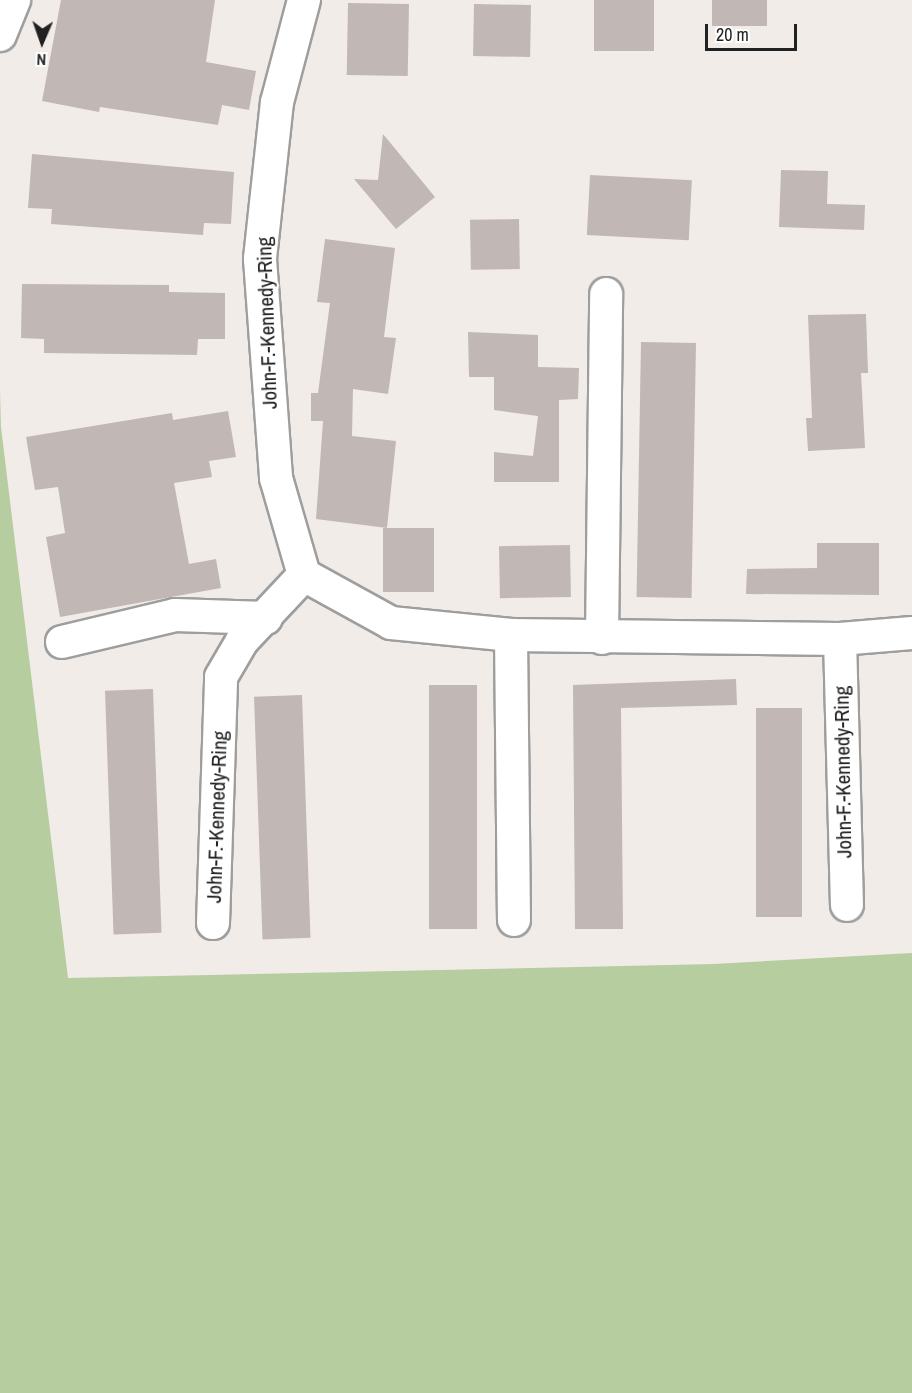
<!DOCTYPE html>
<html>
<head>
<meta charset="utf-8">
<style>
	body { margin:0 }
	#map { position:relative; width:912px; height:1393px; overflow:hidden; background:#f1ece8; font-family:"Archivo Narrow",sans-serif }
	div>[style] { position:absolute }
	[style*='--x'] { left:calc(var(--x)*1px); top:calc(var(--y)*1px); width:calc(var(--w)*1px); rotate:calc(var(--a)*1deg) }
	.forest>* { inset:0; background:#b6cda0 }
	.building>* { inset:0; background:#c1b7b5; transform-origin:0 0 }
	.roads { filter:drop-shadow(2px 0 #9e9e9e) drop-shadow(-2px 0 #9e9e9e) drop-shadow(0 2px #9e9e9e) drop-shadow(0 -2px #9e9e9e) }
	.minor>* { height:32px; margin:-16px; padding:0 16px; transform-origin:16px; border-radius:16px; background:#fff }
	span { translate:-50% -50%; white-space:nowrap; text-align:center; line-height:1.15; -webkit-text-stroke:4.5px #fff; paint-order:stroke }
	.street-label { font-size:21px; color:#212121 }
	.north { position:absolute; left:12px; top:12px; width:60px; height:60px; -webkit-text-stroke:4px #fff; paint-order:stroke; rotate:182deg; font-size:16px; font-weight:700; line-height:24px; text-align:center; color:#212121 }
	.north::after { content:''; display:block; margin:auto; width:21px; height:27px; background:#212121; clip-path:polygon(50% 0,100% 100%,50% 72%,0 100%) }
	.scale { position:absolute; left:705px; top:24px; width:92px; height:27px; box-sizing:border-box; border:3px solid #212121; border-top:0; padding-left:8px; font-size:18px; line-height:21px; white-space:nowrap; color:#212121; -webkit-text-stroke:4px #fff; paint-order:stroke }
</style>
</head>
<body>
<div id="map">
	<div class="forest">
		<div style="clip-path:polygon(0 390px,1px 427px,68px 978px,714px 964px,912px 953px,912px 1393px,0 1393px)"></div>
	</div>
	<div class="building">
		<div style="clip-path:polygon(61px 0,215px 0,206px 62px,256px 71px,249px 110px,222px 105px,218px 125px,100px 107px,99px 112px,42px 101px)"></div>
		<div style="left:594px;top:0;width:60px;height:51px"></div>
		<div style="left:712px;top:0;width:55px;height:26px"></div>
		<div style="left:348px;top:3px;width:61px;height:72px;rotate:1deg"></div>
		<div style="left:474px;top:4px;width:57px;height:52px;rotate:1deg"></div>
		<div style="clip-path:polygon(383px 134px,435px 197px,396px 229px,354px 179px,378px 180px)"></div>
		<div style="clip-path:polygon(32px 154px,234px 172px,231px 224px,204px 223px,203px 235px,51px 224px,52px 209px,28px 208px)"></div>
		<div style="clip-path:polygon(781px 170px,828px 171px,827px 204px,865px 205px,864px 230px,779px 227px)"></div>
		<div style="left:590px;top:175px;width:102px;height:60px;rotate:3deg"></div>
		<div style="left:519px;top:219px;width:50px;height:49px;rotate:89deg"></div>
		<div style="clip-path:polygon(325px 239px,395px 248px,384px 337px,396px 338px,388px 394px,353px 389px,352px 436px,396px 441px,387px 528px,316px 519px,323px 421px,311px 421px,311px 393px,318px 393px,330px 303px,317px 302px)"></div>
		<div style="clip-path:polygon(22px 284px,169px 285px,169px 292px,225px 293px,225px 339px,198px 339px,197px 355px,44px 353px,44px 339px,21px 338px)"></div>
		<div style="clip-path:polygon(866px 314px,868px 373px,861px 373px,865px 448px,808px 451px,806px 418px,812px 418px,808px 315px)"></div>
		<div style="clip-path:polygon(468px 332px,538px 335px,538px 367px,579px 368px,578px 399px,559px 400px,559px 482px,494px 482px,494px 452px,533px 456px,538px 416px,494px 410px,494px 377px,469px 377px)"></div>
		<div style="left:641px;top:342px;width:55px;height:255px;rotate:1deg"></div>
		<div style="clip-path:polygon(228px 411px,236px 457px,209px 461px,212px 477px,174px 483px,189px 564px,216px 559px,221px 588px,60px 617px,46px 537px,65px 533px,58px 487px,35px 490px,26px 437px,172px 413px,173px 420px)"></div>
		<div style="left:383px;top:528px;width:51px;height:64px"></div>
		<div style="clip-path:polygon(817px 543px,879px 543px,879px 595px,746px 594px,747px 569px,817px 568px)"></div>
		<div style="left:570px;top:545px;width:52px;height:71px;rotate:89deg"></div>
		<div style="clip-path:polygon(736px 679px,737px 705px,621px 708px,623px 929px,575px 929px,573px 685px)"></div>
		<div style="left:429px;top:685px;width:48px;height:244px"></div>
		<div style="left:153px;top:689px;width:244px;height:48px;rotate:88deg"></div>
		<div style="left:302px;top:695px;width:243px;height:48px;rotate:88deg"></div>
		<div style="left:756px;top:708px;width:46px;height:209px"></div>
	</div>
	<div class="roads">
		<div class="minor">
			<div style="--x:304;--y:0;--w:106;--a:104.8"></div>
			<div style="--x:277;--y:102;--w:158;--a:96.2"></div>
			<div style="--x:260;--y:259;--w:220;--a:85.8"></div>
			<div style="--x:276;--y:478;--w:101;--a:73.9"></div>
			<div style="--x:304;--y:575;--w:99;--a:28.9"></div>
			<div style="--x:391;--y:623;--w:121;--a:5.7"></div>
			<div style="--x:511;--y:635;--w:329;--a:0.7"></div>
			<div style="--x:840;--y:639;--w:72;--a:-4.8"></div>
			<div style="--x:0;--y:35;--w:38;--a:-68"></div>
			<div style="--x:511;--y:635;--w:285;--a:89.4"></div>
			<div style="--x:602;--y:638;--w:344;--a:-89.3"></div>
			<div style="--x:840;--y:639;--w:266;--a:88.5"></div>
			<div style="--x:62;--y:642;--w:116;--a:-13.4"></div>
			<div style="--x:175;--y:615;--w:91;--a:1.9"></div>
			<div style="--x:213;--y:923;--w:246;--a:-88.1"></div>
			<div style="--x:221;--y:677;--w:42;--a:-59.7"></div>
			<div style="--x:242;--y:641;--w:91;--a:-46.8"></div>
		</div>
	</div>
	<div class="street-label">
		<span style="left:267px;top:323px;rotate:-92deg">John-F.-Kennedy-Ring</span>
		<span style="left:843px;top:772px;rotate:-91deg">John-F.-Kennedy-Ring</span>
		<span style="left:217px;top:817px;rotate:-88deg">John-F.-Kennedy-Ring</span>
	</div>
	<div class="north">N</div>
	<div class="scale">20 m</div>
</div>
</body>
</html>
